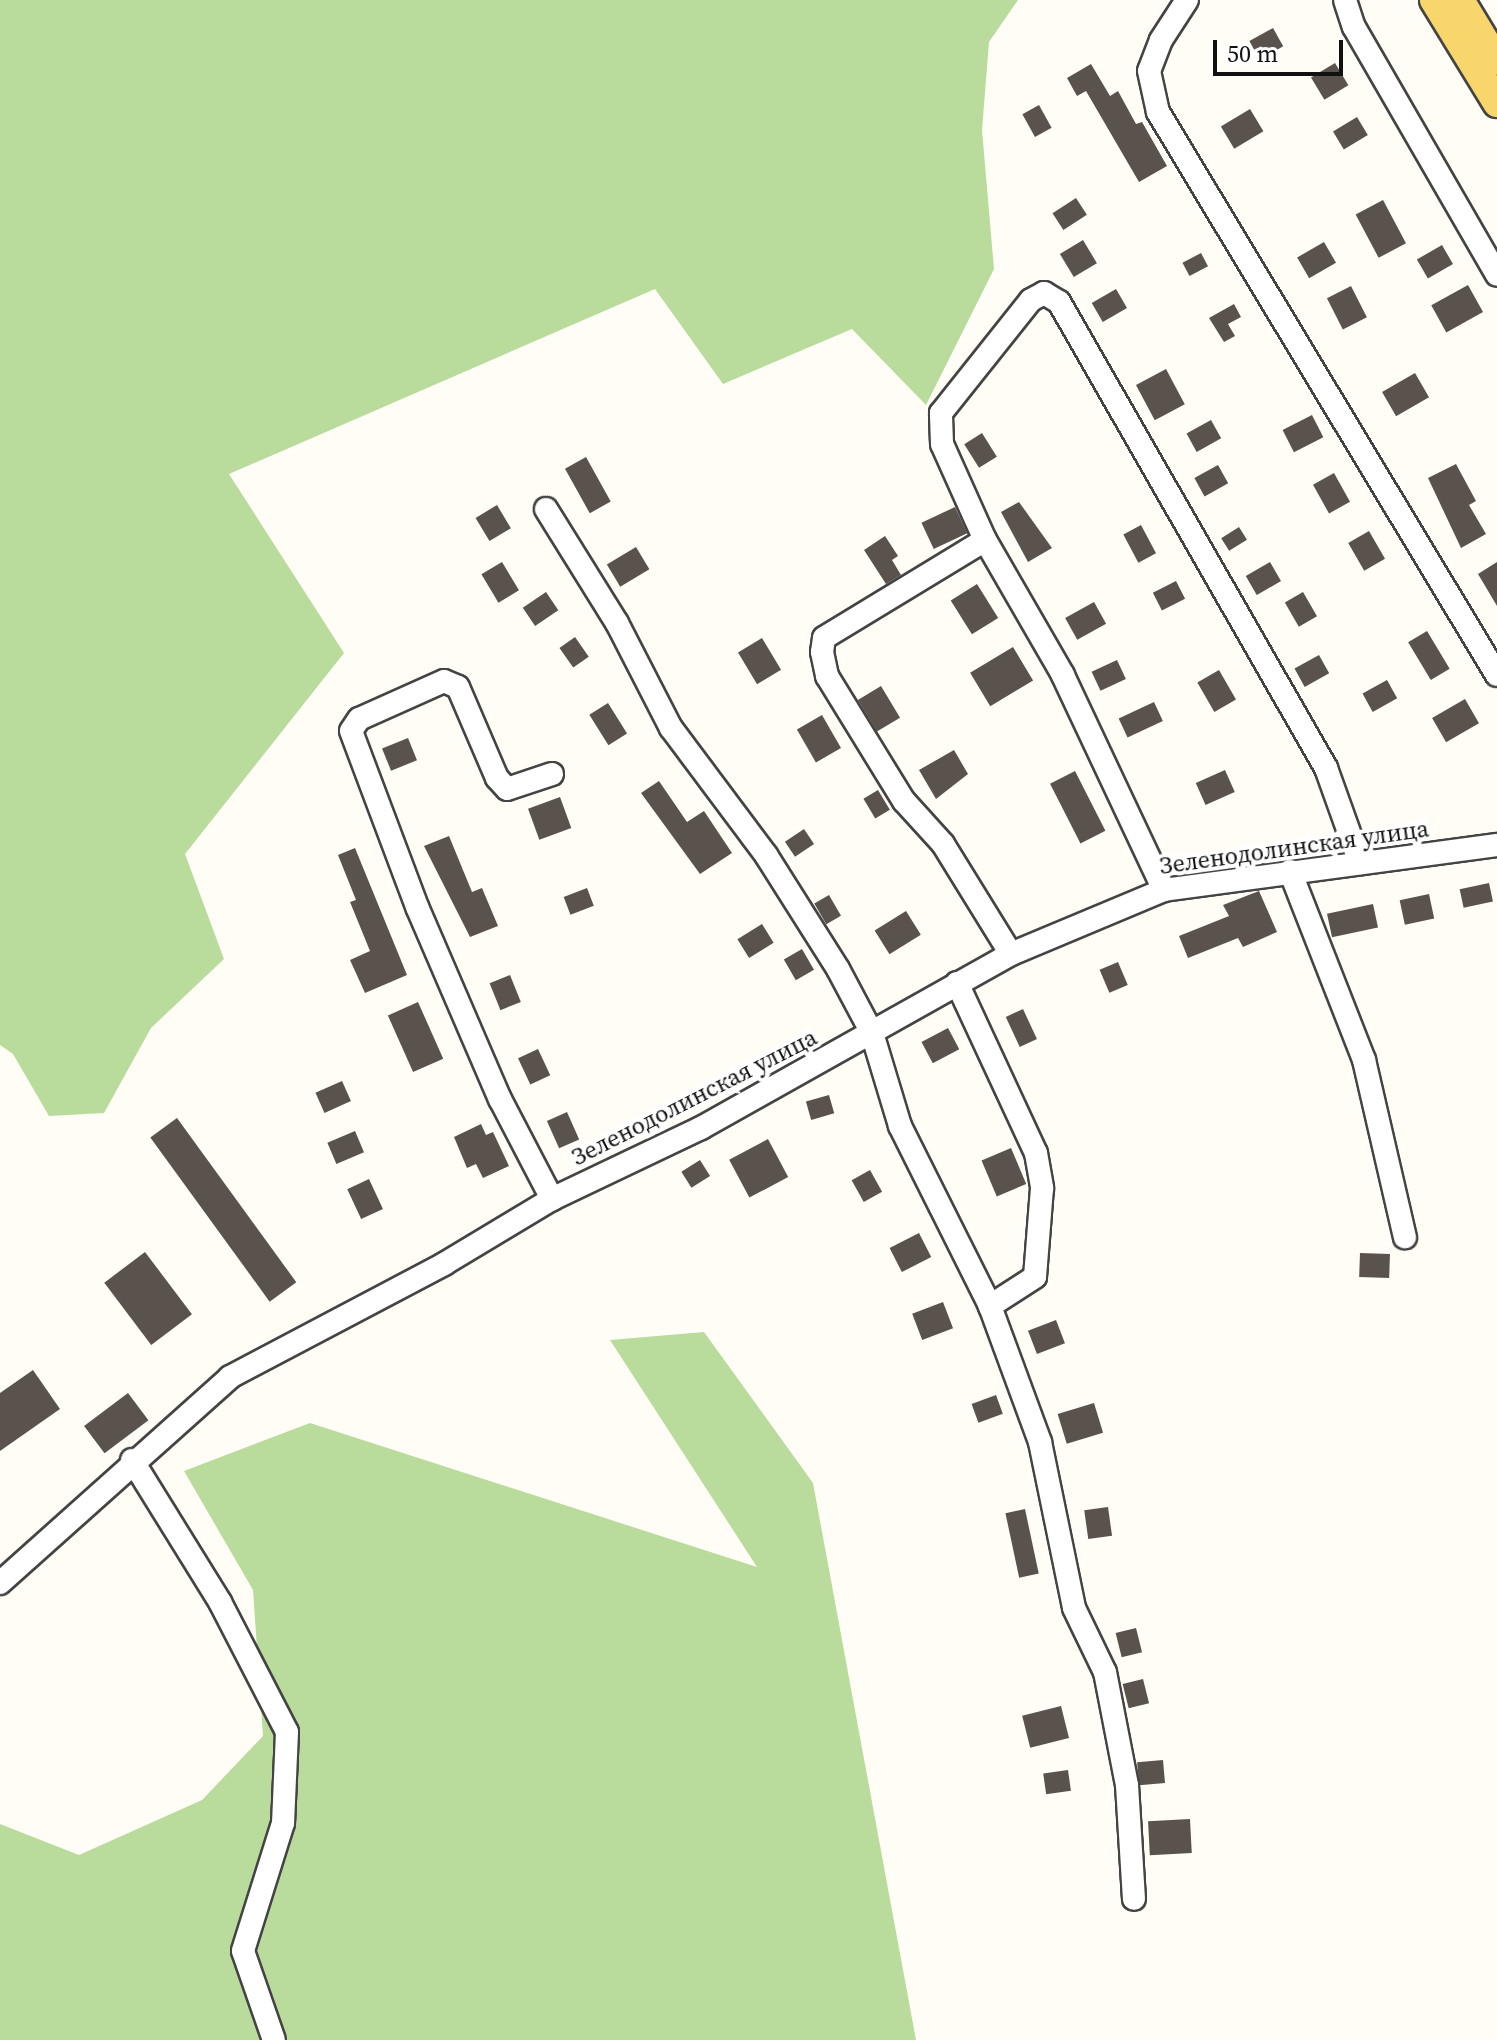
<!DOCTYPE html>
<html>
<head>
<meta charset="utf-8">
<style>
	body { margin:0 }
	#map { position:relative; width:1497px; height:2040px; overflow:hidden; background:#fffdf5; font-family:"Source Serif 4",serif }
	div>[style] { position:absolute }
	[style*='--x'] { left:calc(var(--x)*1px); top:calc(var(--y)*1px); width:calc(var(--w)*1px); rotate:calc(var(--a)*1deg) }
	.forest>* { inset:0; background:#b9dc9c }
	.building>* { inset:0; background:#5a524d; transform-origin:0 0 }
	.roads { filter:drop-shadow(2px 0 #444) drop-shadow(-2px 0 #444) drop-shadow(0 2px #444) drop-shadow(0 -2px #444) }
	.minor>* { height:22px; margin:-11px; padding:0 11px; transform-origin:11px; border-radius:11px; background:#fff }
	.major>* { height:28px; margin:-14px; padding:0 14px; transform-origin:14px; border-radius:14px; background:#f9d66b }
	span { translate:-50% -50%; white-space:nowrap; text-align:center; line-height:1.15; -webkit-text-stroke:8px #fff; paint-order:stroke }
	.street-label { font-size:24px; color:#111 }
	.scale { position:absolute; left:1213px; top:40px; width:130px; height:36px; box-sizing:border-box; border:4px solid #111; border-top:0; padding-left:10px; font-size:24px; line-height:28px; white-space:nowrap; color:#111; -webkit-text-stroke:6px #fff; paint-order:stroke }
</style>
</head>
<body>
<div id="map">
	<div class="forest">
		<div style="clip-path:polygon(0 0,1018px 0,989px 42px,982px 130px,994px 269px,926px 405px,852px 329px,723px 384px,655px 289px,229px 474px,344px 653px,185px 854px,224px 959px,151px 1028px,104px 1113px,49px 1116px,13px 1054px,0 1045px)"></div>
		<div style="clip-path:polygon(704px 1332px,813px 1483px,916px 2040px,0 2040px,0 1824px,79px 1855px,202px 1800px,263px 1736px,253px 1590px,184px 1471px,310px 1423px,757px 1567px,610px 1340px)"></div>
	</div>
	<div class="building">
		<div style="left:1273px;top:28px;width:21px;height:27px;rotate:61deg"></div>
		<div style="left:1335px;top:63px;width:26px;height:28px;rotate:59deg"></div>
		<div style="clip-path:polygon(1091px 64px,1110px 96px,1118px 91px,1136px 124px,1142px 122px,1167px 166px,1139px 182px,1086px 91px,1077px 96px,1067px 78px)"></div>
		<div style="left:1039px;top:105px;width:26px;height:19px;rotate:61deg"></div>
		<div style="left:1250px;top:109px;width:26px;height:34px;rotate:59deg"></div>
		<div style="left:1357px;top:117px;width:21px;height:28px;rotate:59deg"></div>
		<div style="left:1076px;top:198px;width:20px;height:28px;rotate:57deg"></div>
		<div style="left:1383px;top:200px;width:49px;height:31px;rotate:62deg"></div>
		<div style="left:1083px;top:240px;width:27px;height:27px;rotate:59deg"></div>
		<div style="left:1324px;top:242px;width:24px;height:31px;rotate:60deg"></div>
		<div style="left:1442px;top:245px;width:22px;height:29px;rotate:60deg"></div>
		<div style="left:1201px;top:253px;width:15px;height:21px;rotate:62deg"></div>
		<div style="left:1468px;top:285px;width:31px;height:42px;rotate:61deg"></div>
		<div style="left:1351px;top:286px;width:35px;height:27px;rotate:63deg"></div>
		<div style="left:1116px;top:289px;width:22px;height:28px;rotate:60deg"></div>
		<div style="clip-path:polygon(1234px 304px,1241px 317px,1228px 324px,1235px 336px,1224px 342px,1209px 318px)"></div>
		<div style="left:1166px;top:369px;width:40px;height:34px;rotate:62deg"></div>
		<div style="left:1415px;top:373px;width:28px;height:38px;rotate:60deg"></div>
		<div style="left:1312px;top:415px;width:25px;height:33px;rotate:63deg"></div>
		<div style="left:1211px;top:420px;width:21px;height:28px;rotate:61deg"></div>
		<div style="left:982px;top:433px;width:28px;height:21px;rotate:58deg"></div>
		<div style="left:586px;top:457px;width:51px;height:24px;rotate:61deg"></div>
		<div style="clip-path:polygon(1456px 464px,1476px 501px,1469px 505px,1486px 534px,1461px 548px,1428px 478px)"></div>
		<div style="left:1218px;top:465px;width:21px;height:27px;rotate:61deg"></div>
		<div style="left:1334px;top:473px;width:33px;height:24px;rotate:61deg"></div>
		<div style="clip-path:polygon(1019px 502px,1052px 548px,1028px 562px,1001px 512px)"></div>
		<div style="left:497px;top:505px;width:27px;height:25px;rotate:59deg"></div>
		<div style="left:955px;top:507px;width:29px;height:37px;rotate:65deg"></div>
		<div style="left:1141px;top:525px;width:32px;height:20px;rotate:62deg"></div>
		<div style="left:1239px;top:527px;width:15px;height:21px;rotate:58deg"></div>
		<div style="left:1369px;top:531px;width:32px;height:24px;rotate:60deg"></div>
		<div style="clip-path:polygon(885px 536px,898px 556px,892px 560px,901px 575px,886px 584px,864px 550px)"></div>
		<div style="left:636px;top:547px;width:26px;height:34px;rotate:59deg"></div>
		<div style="left:502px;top:562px;width:33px;height:24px;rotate:59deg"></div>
		<div style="left:1270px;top:562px;width:22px;height:28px;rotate:60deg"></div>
		<div style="clip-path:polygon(1497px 562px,1497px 606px,1478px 574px)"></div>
		<div style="left:1176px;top:581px;width:20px;height:26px;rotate:63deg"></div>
		<div style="left:977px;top:584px;width:40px;height:31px;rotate:58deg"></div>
		<div style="left:546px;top:592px;width:22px;height:28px;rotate:56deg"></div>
		<div style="left:1303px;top:592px;width:28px;height:21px;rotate:60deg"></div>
		<div style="left:1094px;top:602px;width:25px;height:33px;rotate:61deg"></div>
		<div style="left:1427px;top:631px;width:44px;height:22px;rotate:59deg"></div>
		<div style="left:575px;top:637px;width:24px;height:19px;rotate:55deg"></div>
		<div style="left:762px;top:638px;width:37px;height:28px;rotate:59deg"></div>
		<div style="left:1013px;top:647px;width:39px;height:50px;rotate:59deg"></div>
		<div style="left:1319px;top:655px;width:21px;height:28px;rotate:61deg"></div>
		<div style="left:1117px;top:660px;width:21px;height:28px;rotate:65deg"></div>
		<div style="left:1219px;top:670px;width:34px;height:25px;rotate:60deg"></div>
		<div style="left:1387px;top:680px;width:21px;height:28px;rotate:61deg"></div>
		<div style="left:881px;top:686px;width:37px;height:27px;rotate:59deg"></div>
		<div style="left:1465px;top:699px;width:28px;height:38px;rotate:60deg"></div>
		<div style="left:1154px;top:702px;width:21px;height:39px;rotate:65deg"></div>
		<div style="left:608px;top:703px;width:36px;height:22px;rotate:58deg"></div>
		<div style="left:822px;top:715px;width:38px;height:29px;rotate:60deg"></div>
		<div style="left:408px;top:738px;width:24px;height:28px;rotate:68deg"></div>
		<div style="clip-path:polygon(954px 750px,968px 774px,936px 799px,919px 770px)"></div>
		<div style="left:1225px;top:770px;width:24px;height:32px;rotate:66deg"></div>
		<div style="left:1075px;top:771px;width:67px;height:28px;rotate:63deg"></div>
		<div style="clip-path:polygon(659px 781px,687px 822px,704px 811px,732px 853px,700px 874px,641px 793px)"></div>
		<div style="left:878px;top:790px;width:23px;height:17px;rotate:59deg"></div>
		<div style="left:560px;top:797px;width:33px;height:34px;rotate:70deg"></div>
		<div style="left:804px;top:829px;width:18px;height:23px;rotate:56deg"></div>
		<div style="clip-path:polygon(449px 836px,472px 892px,482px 888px,498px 926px,470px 937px,424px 846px)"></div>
		<div style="clip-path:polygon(355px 848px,407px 975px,365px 993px,350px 960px,370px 951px,350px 902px,356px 900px,338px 855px)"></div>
		<div style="left:1489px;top:883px;width:19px;height:30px;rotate:78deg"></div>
		<div style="left:587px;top:888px;width:19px;height:25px;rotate:69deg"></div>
		<div style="clip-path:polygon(1259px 891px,1277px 932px,1243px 947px,1238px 938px,1188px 958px,1179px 936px,1229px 916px,1223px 905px)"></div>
		<div style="left:1429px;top:894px;width:25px;height:30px;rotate:78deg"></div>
		<div style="left:829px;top:895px;width:24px;height:17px;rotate:60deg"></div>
		<div style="left:1373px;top:904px;width:24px;height:47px;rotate:78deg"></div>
		<div style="left:906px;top:911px;width:28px;height:37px;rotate:58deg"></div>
		<div style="left:762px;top:924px;width:22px;height:29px;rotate:58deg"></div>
		<div style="left:802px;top:949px;width:24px;height:21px;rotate:60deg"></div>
		<div style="left:1118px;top:962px;width:25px;height:20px;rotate:67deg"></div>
		<div style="left:510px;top:975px;width:29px;height:22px;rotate:68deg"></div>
		<div style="left:418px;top:1002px;width:62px;height:33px;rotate:66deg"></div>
		<div style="left:1023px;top:1009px;width:33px;height:19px;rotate:65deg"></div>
		<div style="left:948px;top:1028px;width:24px;height:30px;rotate:62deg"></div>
		<div style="left:538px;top:1049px;width:29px;height:22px;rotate:65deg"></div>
		<div style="left:342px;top:1081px;width:22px;height:29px;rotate:66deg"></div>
		<div style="left:829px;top:1095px;width:19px;height:24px;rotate:74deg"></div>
		<div style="left:567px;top:1112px;width:30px;height:22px;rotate:66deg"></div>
		<div style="left:177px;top:1118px;width:203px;height:33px;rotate:54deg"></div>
		<div style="clip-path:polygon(481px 1124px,486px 1135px,493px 1132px,509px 1166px,483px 1178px,476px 1164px,467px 1168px,454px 1137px)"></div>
		<div style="left:355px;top:1131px;width:23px;height:30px;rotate:67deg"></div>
		<div style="left:768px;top:1139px;width:43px;height:44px;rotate:62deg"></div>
		<div style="left:1011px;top:1148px;width:39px;height:32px;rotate:67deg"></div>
		<div style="left:700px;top:1160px;width:19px;height:22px;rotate:58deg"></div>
		<div style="left:870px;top:1170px;width:25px;height:21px;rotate:61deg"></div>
		<div style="left:369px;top:1179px;width:33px;height:24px;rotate:65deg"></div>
		<div style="left:919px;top:1233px;width:27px;height:33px;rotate:63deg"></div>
		<div style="left:145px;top:1252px;width:78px;height:51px;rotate:53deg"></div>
		<div style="left:1360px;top:1253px;width:30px;height:24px;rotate:2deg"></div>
		<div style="left:943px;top:1302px;width:28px;height:33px;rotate:69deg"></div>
		<div style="left:1056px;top:1320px;width:25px;height:30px;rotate:69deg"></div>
		<div style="clip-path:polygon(33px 1370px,60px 1409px,0 1451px,0 1393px)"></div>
		<div style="left:128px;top:1393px;width:34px;height:55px;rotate:53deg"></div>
		<div style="left:996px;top:1395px;width:20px;height:26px;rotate:70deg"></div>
		<div style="left:1094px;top:1403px;width:31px;height:38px;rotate:73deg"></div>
		<div style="left:1108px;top:1507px;width:29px;height:24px;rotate:82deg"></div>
		<div style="left:1025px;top:1509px;width:66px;height:20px;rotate:78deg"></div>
		<div style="left:1136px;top:1628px;width:25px;height:21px;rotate:76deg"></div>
		<div style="left:1143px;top:1679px;width:25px;height:21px;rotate:76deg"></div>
		<div style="left:1061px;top:1706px;width:33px;height:40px;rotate:76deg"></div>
		<div style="left:1163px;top:1760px;width:23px;height:26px;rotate:85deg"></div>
		<div style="left:1068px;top:1770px;width:21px;height:25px;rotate:82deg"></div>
		<div style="left:1190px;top:1819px;width:34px;height:42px;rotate:87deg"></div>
	</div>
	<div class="roads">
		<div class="minor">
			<div style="--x:1187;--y:0;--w:48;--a:123"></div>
			<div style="--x:1161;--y:40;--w:33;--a:111"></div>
			<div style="--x:1149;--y:71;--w:42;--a:77.6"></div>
			<div style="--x:1158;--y:112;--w:657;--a:58.95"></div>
			<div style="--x:1345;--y:0;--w:28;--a:72"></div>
			<div style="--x:1354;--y:27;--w:286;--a:60"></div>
			<div style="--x:546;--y:509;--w:134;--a:58.1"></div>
			<div style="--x:617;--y:623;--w:118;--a:62.8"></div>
			<div style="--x:671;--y:728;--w:159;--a:53.2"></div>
			<div style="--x:766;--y:855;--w:135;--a:57.7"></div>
			<div style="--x:838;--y:969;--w:72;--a:62"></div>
			<div style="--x:872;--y:1033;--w:97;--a:73.2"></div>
			<div style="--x:900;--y:1126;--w:201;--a:63.4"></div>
			<div style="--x:990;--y:1306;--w:145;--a:69.8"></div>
			<div style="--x:1040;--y:1442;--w:169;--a:78.4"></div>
			<div style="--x:1074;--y:1608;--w:71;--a:64.2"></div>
			<div style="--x:1105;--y:1672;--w:115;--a:79"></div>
			<div style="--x:1127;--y:1785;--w:114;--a:86.5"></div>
			<div style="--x:985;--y:540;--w:188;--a:148.7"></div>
			<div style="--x:824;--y:638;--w:14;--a:98"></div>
			<div style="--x:822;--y:652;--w:25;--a:78"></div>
			<div style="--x:827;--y:676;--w:147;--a:58.4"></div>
			<div style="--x:904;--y:801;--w:58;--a:47.8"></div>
			<div style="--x:943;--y:844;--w:129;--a:58.3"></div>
			<div style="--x:552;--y:774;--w:47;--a:161.6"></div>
			<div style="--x:507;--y:789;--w:15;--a:-132"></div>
			<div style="--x:497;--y:778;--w:99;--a:-113.2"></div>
			<div style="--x:458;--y:687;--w:15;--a:-157"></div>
			<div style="--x:444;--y:681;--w:93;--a:155.9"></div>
			<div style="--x:359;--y:719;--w:14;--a:124"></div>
			<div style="--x:351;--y:731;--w:190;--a:69.4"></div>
			<div style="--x:418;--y:909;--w:207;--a:66.7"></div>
			<div style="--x:500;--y:1099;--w:113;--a:62.5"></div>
			<div style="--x:1290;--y:871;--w:203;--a:68.6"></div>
			<div style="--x:1364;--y:1060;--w:182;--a:77"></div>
			<div style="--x:1164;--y:890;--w:238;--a:-115.2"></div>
			<div style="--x:1063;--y:675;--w:156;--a:-120"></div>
			<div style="--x:985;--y:540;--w:105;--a:-114.1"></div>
			<div style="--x:942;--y:444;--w:31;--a:-92"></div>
			<div style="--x:941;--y:413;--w:144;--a:-51.5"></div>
			<div style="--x:1031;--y:300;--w:15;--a:-28"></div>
			<div style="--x:1044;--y:293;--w:17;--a:31"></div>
			<div style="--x:1059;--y:302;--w:537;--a:60.19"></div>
			<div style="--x:1326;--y:768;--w:101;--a:70.3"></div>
			<div style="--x:957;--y:983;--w:187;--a:65.1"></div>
			<div style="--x:1036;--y:1153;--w:36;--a:80"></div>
			<div style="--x:1042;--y:1188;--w:89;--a:94.5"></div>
			<div style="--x:1035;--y:1277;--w:54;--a:147.2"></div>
			<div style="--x:132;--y:1460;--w:167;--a:58.2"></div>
			<div style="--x:220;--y:1602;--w:146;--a:62.7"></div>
			<div style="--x:287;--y:1732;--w:91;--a:92.5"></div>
			<div style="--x:283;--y:1823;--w:134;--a:107.4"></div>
			<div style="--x:243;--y:1951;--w:94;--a:70.8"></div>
			<div style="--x:0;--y:1583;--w:309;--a:-41.8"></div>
			<div style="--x:230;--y:1377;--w:242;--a:-27.8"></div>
			<div style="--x:444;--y:1264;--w:126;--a:-31"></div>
			<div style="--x:552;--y:1199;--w:165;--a:-25.5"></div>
			<div style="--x:701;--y:1128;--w:355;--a:-29.3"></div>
			<div style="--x:1011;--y:954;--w:166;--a:-22.7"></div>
			<div style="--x:1164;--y:890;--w:336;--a:-7.7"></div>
		</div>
		<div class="major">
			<div style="--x:1434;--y:0;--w:121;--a:58.5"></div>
			<div style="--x:1460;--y:0;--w:71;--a:58.8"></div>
		</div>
	</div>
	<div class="street-label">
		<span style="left:1294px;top:847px;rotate:-8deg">Зеленодолинская улица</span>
		<span style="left:694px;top:1097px;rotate:-27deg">Зеленодолинская улица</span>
	</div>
	<div class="scale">50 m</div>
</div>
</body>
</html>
